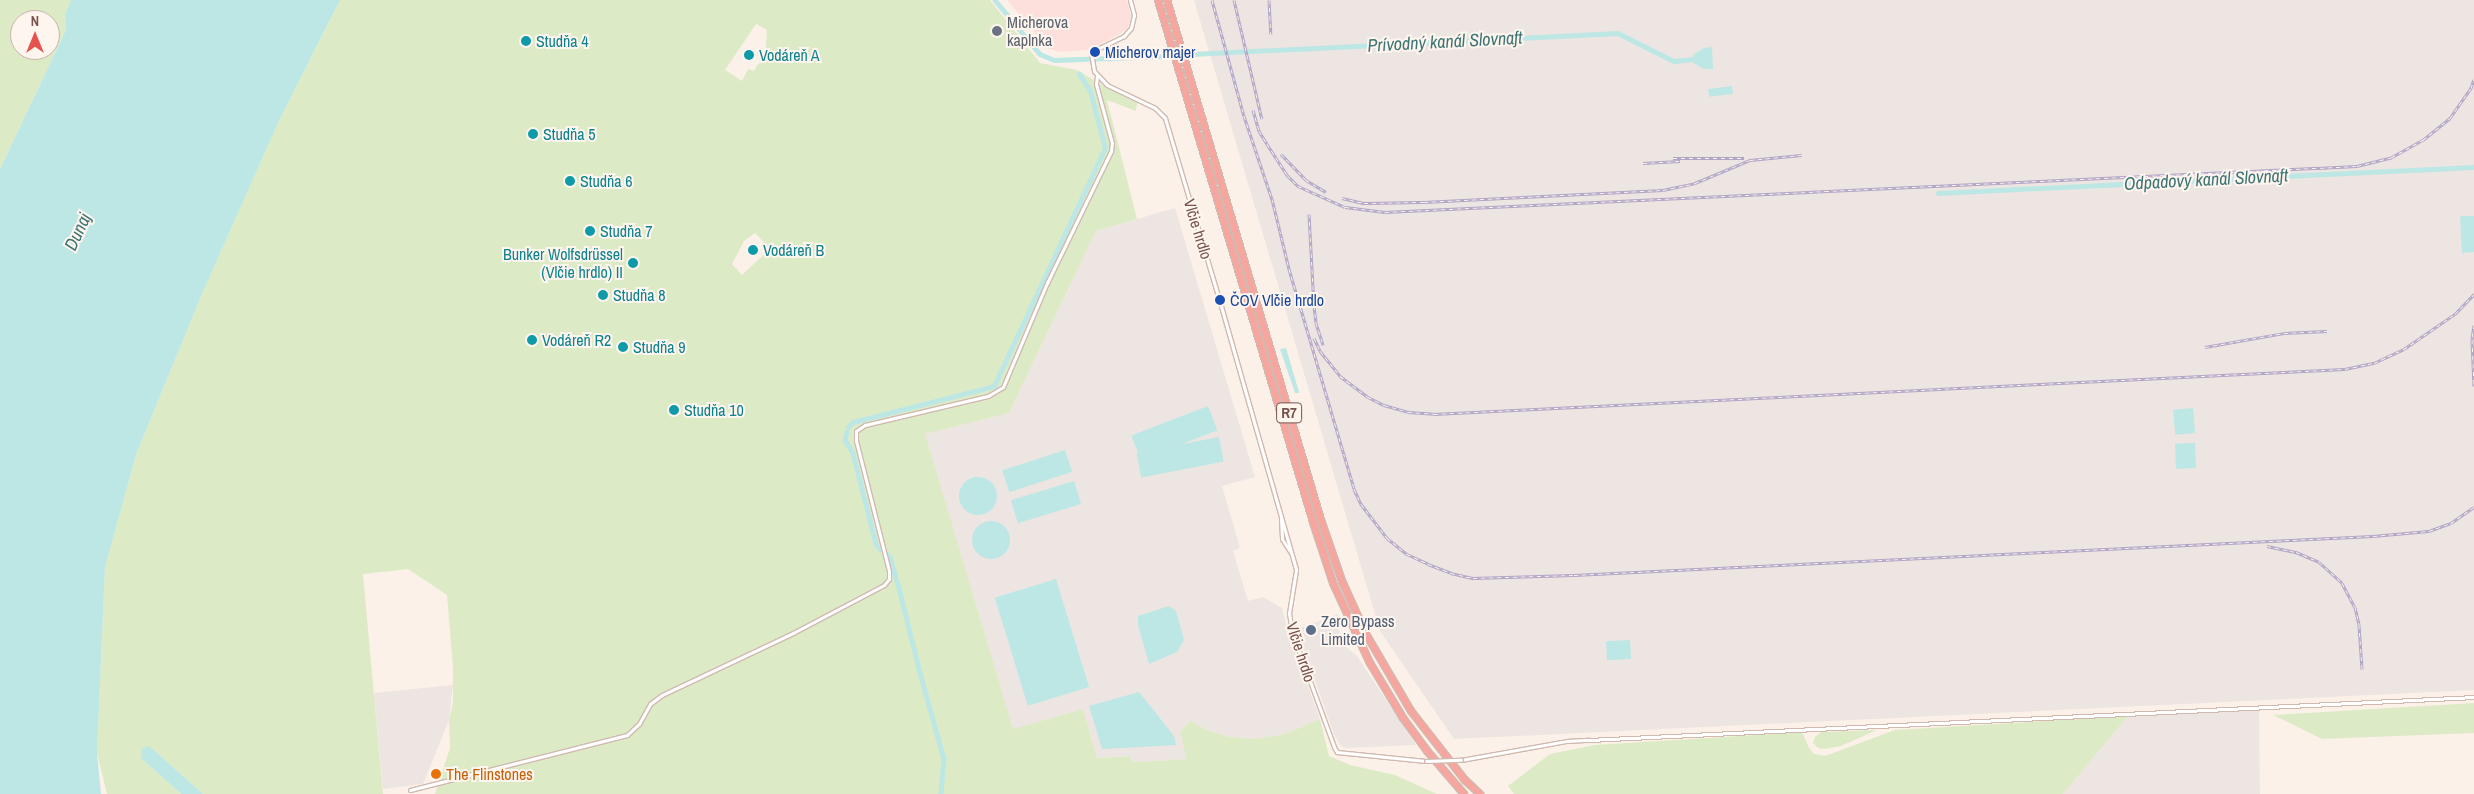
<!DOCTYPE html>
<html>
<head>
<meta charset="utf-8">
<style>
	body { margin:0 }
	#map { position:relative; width:2474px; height:794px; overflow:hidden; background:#fcf1e8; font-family:"Archivo Narrow",sans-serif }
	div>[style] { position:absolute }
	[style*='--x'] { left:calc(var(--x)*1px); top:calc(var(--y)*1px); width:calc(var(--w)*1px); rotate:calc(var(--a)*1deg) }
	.commercial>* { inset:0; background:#fde0dc }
	.industrial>* { inset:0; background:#ede5e1 }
	.green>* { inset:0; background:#dcebc6 }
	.water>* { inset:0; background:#bce7e5; transform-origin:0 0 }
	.round { border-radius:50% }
	.canal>* { height:4.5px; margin:-2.25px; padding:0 2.25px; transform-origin:2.25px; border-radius:2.25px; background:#bce7e5 }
	.roads { filter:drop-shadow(1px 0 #d1b9b0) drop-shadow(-1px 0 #d1b9b0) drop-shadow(0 1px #d1b9b0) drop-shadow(0 -1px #d1b9b0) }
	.street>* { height:3px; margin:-1.5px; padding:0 1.5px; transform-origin:1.5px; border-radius:1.5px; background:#fff }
	.highway>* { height:6px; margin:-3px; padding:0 3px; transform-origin:3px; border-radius:3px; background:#f6a69f }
	.rail>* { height:3px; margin-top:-1.5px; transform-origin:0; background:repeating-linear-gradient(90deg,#fff5ef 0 4px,#b1a5c7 0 8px); box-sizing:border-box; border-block:1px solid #b1a5c7 }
	.bridges { filter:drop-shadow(1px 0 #d1b9b0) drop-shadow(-1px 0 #d1b9b0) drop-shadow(0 1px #d1b9b0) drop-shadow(0 -1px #d1b9b0) }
	.street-bridge>* { height:3px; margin:-1.5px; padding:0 1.5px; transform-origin:1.5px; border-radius:1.5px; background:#fff }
	.dots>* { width:14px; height:14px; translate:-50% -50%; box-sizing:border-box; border:2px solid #fff5ef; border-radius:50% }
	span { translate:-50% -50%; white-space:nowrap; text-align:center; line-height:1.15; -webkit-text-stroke:4px #fff5ef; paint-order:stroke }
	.shield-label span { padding:1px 4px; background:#fff5ef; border:1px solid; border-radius:4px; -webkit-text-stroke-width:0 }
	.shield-label { font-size:15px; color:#77534b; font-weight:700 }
	.worship-label { font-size:16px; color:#5b616d }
	.left { translate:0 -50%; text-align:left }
	.culture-label { font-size:16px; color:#0d838f }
	.right { translate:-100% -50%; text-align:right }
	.transit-label { font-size:16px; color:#164399 }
	.street-label { font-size:16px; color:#77534b }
	.service-label { font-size:16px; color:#4e5e75 }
	.food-label { font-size:16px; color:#c56008 }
	.water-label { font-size:18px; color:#3c7574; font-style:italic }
	.north { position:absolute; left:10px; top:10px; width:50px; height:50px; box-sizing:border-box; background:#fff5ef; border:1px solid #c9b4ad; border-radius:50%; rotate:0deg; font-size:14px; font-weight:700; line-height:20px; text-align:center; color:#77534b }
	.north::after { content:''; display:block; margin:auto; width:18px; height:22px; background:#e6534e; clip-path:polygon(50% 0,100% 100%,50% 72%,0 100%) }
</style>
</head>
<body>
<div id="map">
	<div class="commercial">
		<div style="clip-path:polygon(1007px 0,1127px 0,1131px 17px,1127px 29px,1120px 34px,1089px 50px,1059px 52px,1047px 48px)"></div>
	</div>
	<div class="industrial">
		<div style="clip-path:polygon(1194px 0,2474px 0,2474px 690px,1454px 739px,1380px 631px)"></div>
		<div style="clip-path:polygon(1175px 208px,1255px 477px,1222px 486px,1240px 548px,1233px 551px,1248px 601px,1263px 597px,1282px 608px,1288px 632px,1320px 719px,1285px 734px,1254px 739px,1229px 737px,1207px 730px,1190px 721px,1180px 732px,1188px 759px,1138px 762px,1131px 761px,1130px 756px,1097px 758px,1083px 709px,1013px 730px,924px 434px,1009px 413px,1096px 231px)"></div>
		<div style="clip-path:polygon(1338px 614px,1340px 621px,1339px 633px,1348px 643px,1346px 647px,1357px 656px,1416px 745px,1345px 748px,1341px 746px,1334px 734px,1297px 629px)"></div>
		<div style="clip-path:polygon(453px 685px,449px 720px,423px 784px,383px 789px,374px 693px)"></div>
		<div style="clip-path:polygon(2259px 710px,2260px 794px,2063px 794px,2128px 716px)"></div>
	</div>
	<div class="green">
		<div style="clip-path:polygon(evenodd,0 0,71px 0,65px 14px,66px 30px,0 169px,0 0,20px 20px,50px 20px,50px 50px,20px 50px,20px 20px)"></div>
		<div style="clip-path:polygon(evenodd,340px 0,990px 0,1040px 63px,1077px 70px,1107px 88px,1137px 103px,1136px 111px,1107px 100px,1137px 219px,1096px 231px,1009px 413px,925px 434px,1013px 729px,1083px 709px,1097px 758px,1130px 756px,1131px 761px,1138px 762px,1187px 759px,1180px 732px,1190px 721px,1207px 730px,1229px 737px,1254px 739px,1285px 734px,1320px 719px,1329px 756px,1350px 765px,1395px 775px,1437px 794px,435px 794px,450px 748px,449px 720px,453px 703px,453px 668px,447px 595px,408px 569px,363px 574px,383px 794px,203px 794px,154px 750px,141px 758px,181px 794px,107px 794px,97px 753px,105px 567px,137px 452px,202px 294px,278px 123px,340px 0,756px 24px,767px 30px,765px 60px,757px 65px,754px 71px,748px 69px,742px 81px,725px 70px,756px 24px,340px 0,755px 233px,770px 249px,742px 275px,732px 264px,744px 241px,755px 233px)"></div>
		<div style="clip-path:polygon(2474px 703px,2474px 733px,2322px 739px,2273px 715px)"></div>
		<div style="clip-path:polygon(2128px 716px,2063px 794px,1514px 794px,1508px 786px,1550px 754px,1595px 745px,1802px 732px,1809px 748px,1814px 754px,1825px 756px,1895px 730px)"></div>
		<div style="clip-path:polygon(1877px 730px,1841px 746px,1825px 749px,1818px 748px,1813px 743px,1815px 737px,1821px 732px)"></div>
	</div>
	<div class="water">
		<div style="clip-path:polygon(71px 0,340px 0,278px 123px,202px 294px,137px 452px,105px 567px,97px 753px,101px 794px,0 794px,0 169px,66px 30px,65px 14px)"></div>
		<div style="clip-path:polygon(1712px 47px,1713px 69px,1704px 69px,1693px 63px,1693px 55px,1704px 48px)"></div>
		<div style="left:1732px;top:86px;width:8px;height:24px;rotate:83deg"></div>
		<div style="clip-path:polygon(2460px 216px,2474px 216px,2474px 252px,2462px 253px)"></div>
		<div style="clip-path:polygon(1286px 348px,1299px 392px,1299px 393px,1295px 393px,1280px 349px)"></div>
		<div style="left:1208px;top:406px;width:26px;height:82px;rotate:69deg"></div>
		<div style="left:2193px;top:408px;width:25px;height:20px;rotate:85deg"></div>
		<div style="left:1219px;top:437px;width:25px;height:84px;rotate:79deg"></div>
		<div style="left:2195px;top:443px;width:25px;height:20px;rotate:88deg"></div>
		<div style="left:1065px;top:450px;width:23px;height:66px;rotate:72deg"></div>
		<div class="round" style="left:959px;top:477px;width:38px;height:38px"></div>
		<div style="left:1074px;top:481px;width:24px;height:66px;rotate:73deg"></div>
		<div class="round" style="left:972px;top:521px;width:38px;height:38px"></div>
		<div style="left:1056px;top:579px;width:113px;height:64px;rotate:73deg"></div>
		<div style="clip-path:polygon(1169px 606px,1176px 611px,1184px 640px,1177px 652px,1149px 664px,1138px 625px,1138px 616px)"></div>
		<div style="left:1630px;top:640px;width:19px;height:24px;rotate:87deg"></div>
		<div style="clip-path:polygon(1139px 692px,1174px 736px,1176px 745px,1102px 749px,1089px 706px)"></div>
		<div style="clip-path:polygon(148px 746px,154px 750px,203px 794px,181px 794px,141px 758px,142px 749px)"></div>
	</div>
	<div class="canal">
		<div style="--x:995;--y:0;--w:70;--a:50.2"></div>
		<div style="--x:1040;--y:54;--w:15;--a:23"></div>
		<div style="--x:1054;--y:60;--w:112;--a:-2"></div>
		<div style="--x:1191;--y:54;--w:428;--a:-2.8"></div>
		<div style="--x:1618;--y:33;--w:63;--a:26.6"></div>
		<div style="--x:1674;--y:61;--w:19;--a:-6"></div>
		<div style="--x:1938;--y:193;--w:537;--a:-2.78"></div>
		<div style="--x:848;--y:427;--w:7;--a:-45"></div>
		<div style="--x:853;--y:422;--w:146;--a:-14.3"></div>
		<div style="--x:994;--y:386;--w:263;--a:-65"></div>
		<div style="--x:1105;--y:148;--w:59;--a:-104.7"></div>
		<div style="--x:1090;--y:91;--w:20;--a:-123"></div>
		<div style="--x:847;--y:432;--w:8;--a:104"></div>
		<div style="--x:845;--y:440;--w:15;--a:58"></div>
		<div style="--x:853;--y:453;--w:94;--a:75.8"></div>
		<div style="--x:876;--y:544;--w:6;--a:51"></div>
		<div style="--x:886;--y:553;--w:6;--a:45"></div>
		<div style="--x:890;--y:557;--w:36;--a:74"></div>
		<div style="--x:900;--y:592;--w:79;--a:76.1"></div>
		<div style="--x:919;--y:669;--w:93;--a:74.5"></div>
		<div style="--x:944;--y:759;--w:35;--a:95"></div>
	</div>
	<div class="roads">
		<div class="street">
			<div style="--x:1130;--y:0;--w:16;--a:75"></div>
			<div style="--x:1134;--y:15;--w:13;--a:103"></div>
			<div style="--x:1131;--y:28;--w:11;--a:131"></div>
			<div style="--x:1124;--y:36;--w:37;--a:154"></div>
			<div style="--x:1091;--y:52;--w:19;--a:81"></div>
			<div style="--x:1094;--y:71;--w:19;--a:47"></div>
			<div style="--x:1107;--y:85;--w:53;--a:25.6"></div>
			<div style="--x:1155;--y:108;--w:14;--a:45"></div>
			<div style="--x:1165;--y:118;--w:196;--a:73.4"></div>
			<div style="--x:1221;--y:306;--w:274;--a:74.1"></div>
			<div style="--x:1296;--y:570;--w:44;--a:99.2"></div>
			<div style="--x:1289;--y:613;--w:19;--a:81"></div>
			<div style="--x:1292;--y:632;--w:122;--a:69.9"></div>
			<div style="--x:1334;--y:747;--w:6;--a:59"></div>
			<div style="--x:1337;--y:752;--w:89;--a:5.8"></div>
			<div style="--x:1281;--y:519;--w:20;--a:87"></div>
			<div style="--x:1282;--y:539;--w:17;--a:57"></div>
			<div style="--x:1461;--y:760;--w:108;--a:-10.2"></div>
			<div style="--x:1567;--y:741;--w:22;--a:-3"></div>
			<div style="--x:1589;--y:740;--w:886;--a:-2.78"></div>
			<div style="--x:410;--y:790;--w:224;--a:-14.2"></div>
			<div style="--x:627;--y:735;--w:16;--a:-43"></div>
			<div style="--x:639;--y:724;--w:23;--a:-61"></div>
			<div style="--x:650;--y:704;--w:15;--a:-37"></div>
			<div style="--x:662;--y:695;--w:145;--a:-25.3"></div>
			<div style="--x:793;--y:633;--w:103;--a:-27.8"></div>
			<div style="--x:884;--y:585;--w:8;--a:-50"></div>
			<div style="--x:889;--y:579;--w:8;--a:-90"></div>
			<div style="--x:889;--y:571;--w:134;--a:-104.2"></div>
			<div style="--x:856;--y:441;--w:10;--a:-90"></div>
			<div style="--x:856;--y:431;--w:11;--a:-34"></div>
			<div style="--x:865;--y:425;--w:126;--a:-13.3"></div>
			<div style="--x:988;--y:396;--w:17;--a:-31"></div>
			<div style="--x:1003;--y:387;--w:113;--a:-67.1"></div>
			<div style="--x:1047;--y:283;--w:147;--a:-64.1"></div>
			<div style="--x:1111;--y:151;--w:8;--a:-83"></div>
			<div style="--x:1112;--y:143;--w:61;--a:-105.2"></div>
			<div style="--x:1096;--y:84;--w:8;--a:-83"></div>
		</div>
		<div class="highway">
			<div style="--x:1158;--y:0;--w:545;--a:73.46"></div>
			<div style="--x:1313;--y:522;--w:64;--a:71.8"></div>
			<div style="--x:1333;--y:583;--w:88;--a:65.2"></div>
			<div style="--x:1370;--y:663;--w:64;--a:59"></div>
			<div style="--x:1403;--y:718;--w:42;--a:53.7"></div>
			<div style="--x:1428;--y:752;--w:55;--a:49.4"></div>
			<div style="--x:1167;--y:0;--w:542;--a:73.5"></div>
			<div style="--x:1321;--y:520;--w:65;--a:71"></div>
			<div style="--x:1342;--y:581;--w:58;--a:65.6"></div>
			<div style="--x:1366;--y:634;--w:89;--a:59.7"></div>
			<div style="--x:1411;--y:711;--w:88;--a:52"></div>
			<div style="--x:1465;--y:780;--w:21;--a:43"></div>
		</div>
	</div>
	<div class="rail">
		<div style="--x:1212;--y:0;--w:120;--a:74.6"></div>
		<div style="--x:1244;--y:116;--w:88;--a:71.4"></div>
		<div style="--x:1272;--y:199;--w:72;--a:76.3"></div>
		<div style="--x:1289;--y:269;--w:229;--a:73.5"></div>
		<div style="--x:1354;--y:489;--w:17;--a:65"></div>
		<div style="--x:1361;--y:504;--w:43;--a:52.6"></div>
		<div style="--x:1387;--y:538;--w:26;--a:39"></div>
		<div style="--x:1407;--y:554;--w:23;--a:25"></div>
		<div style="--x:1428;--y:564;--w:25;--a:21"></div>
		<div style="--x:1451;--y:573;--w:23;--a:13"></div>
		<div style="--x:1473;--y:578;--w:101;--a:-1.7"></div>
		<div style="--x:1574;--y:575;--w:800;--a:-2.79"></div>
		<div style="--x:2373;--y:536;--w:56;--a:-5.1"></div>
		<div style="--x:2429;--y:531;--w:23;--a:-20"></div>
		<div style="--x:2451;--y:523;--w:28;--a:-35"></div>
		<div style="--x:1234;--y:0;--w:122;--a:76.8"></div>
		<div style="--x:1269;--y:0;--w:34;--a:87"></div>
		<div style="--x:1253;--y:110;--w:22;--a:74"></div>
		<div style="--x:1259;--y:131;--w:15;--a:58"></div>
		<div style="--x:1267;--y:144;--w:37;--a:57"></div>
		<div style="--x:1287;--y:175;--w:16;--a:45"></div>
		<div style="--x:1298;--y:186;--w:51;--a:24.1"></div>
		<div style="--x:1345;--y:207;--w:40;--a:7.1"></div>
		<div style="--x:1385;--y:212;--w:973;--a:-2.71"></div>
		<div style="--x:2357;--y:166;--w:36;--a:-14"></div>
		<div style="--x:2392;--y:157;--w:35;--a:-29"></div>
		<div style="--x:2423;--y:140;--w:35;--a:-39"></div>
		<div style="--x:2450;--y:118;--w:37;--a:-55"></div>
		<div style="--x:2471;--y:88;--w:9;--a:-72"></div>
		<div style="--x:1281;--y:154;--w:36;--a:46"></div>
		<div style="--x:1306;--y:180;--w:23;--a:31"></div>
		<div style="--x:1673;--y:158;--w:71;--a:0"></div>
		<div style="--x:1643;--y:163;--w:37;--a:-3"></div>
		<div style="--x:1342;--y:198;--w:23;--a:13"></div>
		<div style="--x:1364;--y:203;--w:60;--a:-1"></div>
		<div style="--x:1424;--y:202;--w:239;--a:-2.9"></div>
		<div style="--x:1663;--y:190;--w:33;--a:-12"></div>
		<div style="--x:1695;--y:183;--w:60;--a:-22.7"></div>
		<div style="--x:1750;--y:160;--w:52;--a:-5.5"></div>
		<div style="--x:1309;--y:214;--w:92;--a:86.9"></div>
		<div style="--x:1314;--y:306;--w:17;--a:83"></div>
		<div style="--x:1316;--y:323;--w:23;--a:72"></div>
		<div style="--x:2474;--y:325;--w:15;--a:98"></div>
		<div style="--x:2472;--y:340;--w:46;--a:87.5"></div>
		<div style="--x:1314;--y:338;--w:14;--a:65"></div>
		<div style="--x:1320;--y:351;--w:32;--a:51"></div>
		<div style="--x:1340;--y:376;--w:35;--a:37"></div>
		<div style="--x:1368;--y:397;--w:18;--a:27"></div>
		<div style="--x:1384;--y:405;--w:25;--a:16"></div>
		<div style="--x:1408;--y:412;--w:26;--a:4"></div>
		<div style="--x:1434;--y:414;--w:912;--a:-2.83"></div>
		<div style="--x:2345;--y:369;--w:30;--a:-12"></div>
		<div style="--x:2374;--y:363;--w:33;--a:-25"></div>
		<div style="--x:2404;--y:349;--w:62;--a:-34.5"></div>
		<div style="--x:2455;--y:314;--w:28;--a:-46"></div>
		<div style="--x:2205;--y:347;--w:80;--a:-10"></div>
		<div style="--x:2284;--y:333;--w:43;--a:-2.7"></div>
		<div style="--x:2267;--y:546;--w:30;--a:12"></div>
		<div style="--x:2296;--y:552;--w:25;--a:23"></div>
		<div style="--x:2319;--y:562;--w:31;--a:42"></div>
		<div style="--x:2342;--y:583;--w:27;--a:62"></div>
		<div style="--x:2355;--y:607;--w:18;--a:77"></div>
		<div style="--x:2359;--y:625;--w:44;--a:86.1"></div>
	</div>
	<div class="bridges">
		<div class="street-bridge">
			<div style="--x:1426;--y:761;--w:35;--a:-2"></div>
		</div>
	</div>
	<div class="dots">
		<div style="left:997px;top:31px;background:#6b7280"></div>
		<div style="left:526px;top:41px;background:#0f9aa8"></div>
		<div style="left:1095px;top:52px;background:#1a4fb4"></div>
		<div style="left:749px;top:55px;background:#0f9aa8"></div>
		<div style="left:533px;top:134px;background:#0f9aa8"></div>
		<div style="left:570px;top:181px;background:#0f9aa8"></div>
		<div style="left:590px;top:231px;background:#0f9aa8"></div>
		<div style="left:753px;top:250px;background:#0f9aa8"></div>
		<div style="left:633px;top:263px;background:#0f9aa8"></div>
		<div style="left:603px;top:295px;background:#0f9aa8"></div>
		<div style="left:1220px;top:300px;background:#1a4fb4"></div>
		<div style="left:532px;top:340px;background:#0f9aa8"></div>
		<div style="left:623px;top:347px;background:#0f9aa8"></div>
		<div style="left:674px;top:410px;background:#0f9aa8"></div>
		<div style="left:1311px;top:630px;background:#5c6f8a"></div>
		<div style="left:436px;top:774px;background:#e8710a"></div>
	</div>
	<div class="shield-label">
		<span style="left:1289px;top:413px">R7</span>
	</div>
	<div class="worship-label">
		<span class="left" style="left:1007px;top:31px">Micherova<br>kaplnka</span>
	</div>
	<div class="culture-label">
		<span class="left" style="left:536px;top:41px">Studňa 4</span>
		<span class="left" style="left:759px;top:55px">Vodáreň A</span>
		<span class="left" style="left:543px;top:134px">Studňa 5</span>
		<span class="left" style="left:580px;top:181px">Studňa 6</span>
		<span class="left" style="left:600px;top:231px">Studňa 7</span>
		<span class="left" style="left:763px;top:250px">Vodáreň B</span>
		<span class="right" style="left:623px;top:263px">Bunker Wolfsdrüssel<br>(Vlčie hrdlo) II</span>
		<span class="left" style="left:613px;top:295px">Studňa 8</span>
		<span class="left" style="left:542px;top:340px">Vodáreň R2</span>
		<span class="left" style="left:633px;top:347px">Studňa 9</span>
		<span class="left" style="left:684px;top:410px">Studňa 10</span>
	</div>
	<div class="transit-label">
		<span class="left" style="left:1105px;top:52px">Micherov majer</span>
		<span class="left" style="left:1230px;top:300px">ČOV Vlčie hrdlo</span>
	</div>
	<div class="street-label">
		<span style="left:1198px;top:229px;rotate:73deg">Vlčie hrdlo</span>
		<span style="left:1301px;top:652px;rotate:72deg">Vlčie hrdlo</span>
	</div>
	<div class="service-label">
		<span class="left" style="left:1321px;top:630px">Zero Bypass<br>Limited</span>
	</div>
	<div class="food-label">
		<span class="left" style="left:446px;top:774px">The Flinstones</span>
	</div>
	<div class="water-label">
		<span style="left:1445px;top:42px;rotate:-3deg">Prívodný kanál Slovnaft</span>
		<span style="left:2206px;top:180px;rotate:-3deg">Odpadový kanál Slovnaft</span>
		<span style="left:78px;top:232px;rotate:-65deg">Dunaj</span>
	</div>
	<div class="north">N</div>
</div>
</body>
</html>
